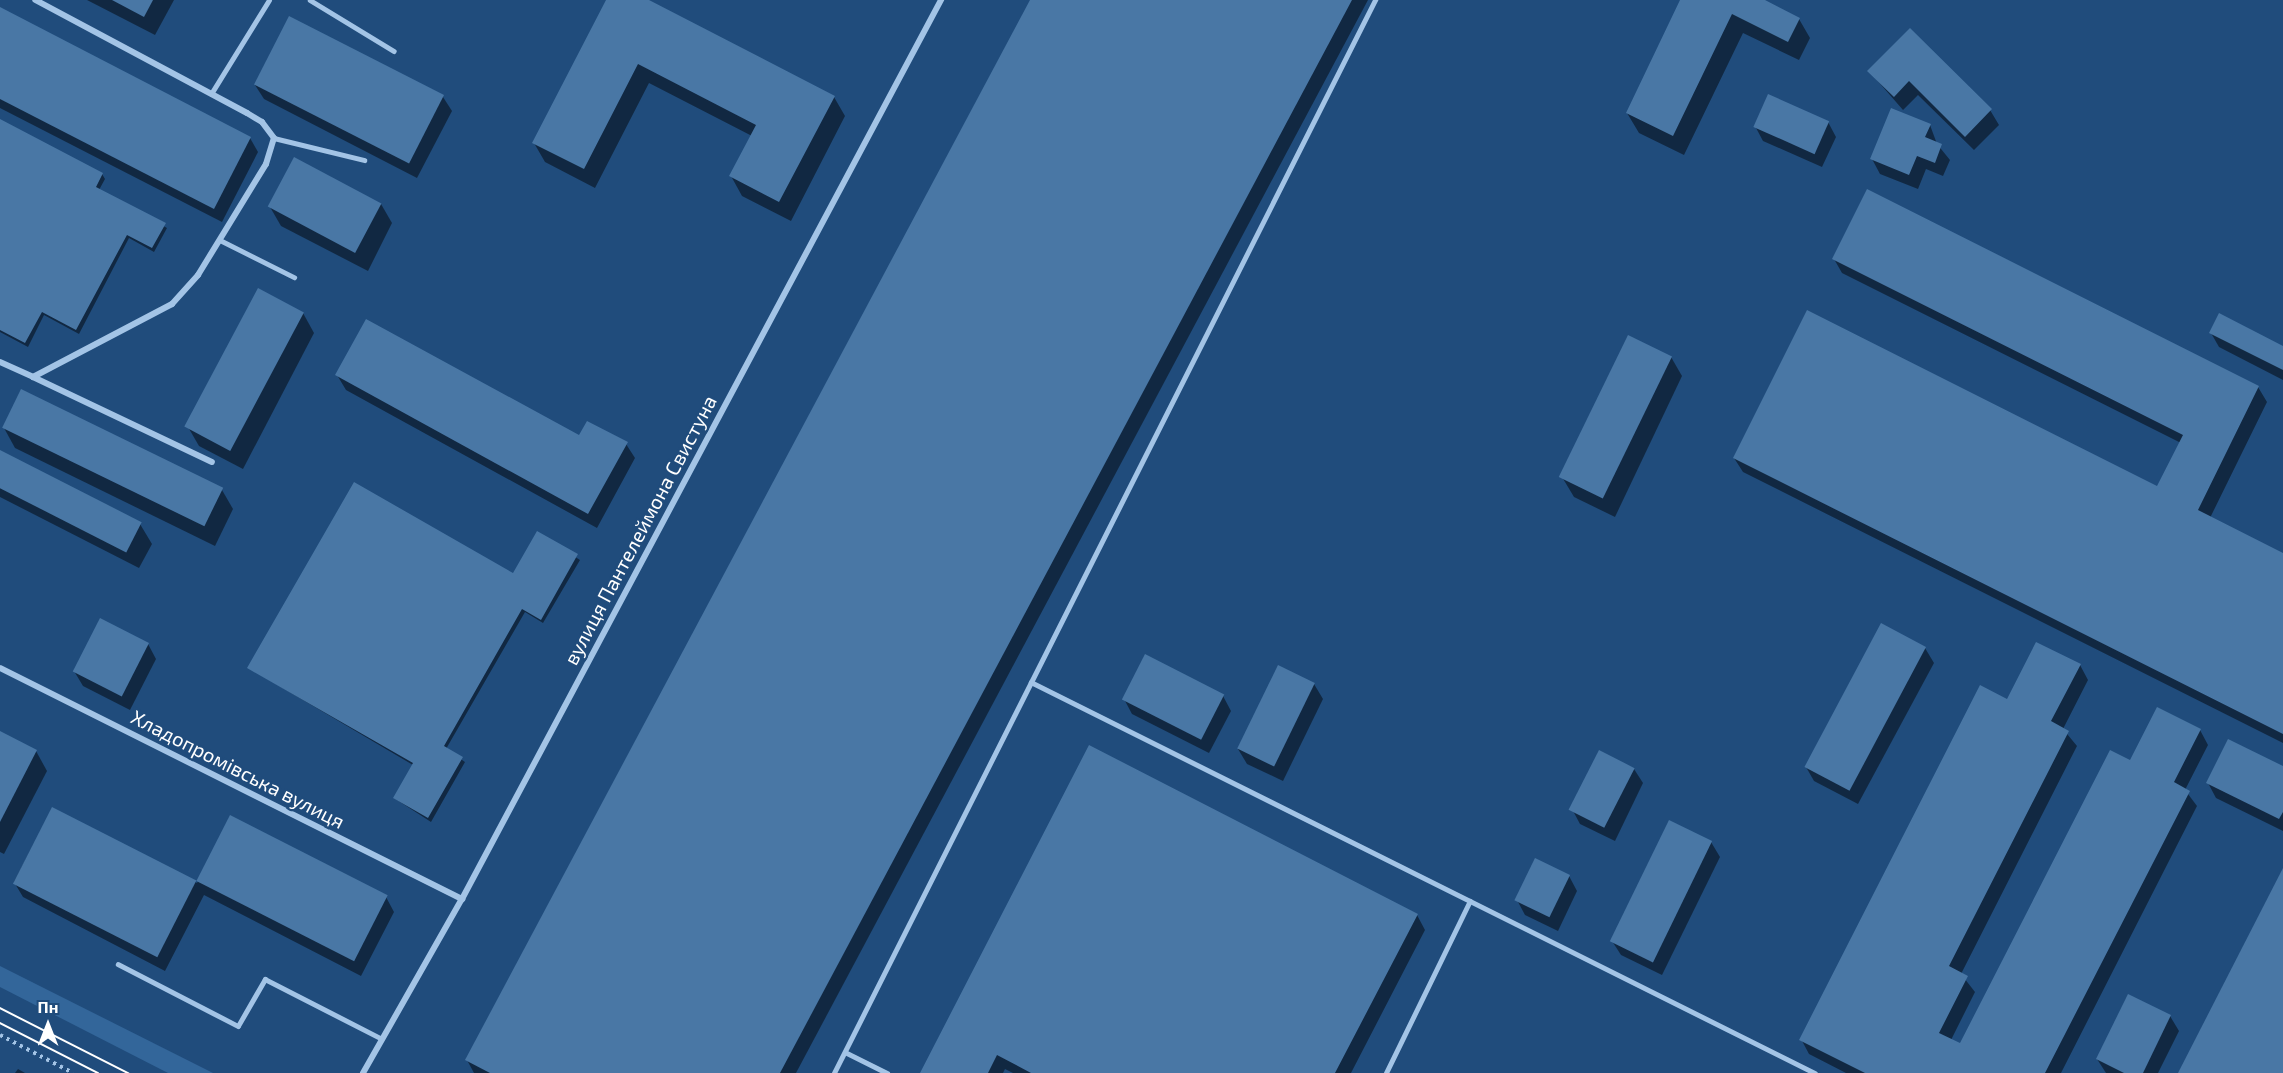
<!DOCTYPE html>
<html>
<head>
<meta charset="utf-8">
<style>
	body { margin:0 }
	#map { position:relative; width:2283px; height:1073px; overflow:hidden; background:#204c7c; font-family:"Exo 2",sans-serif }
	div>[style] { position:absolute }
	[style*='--x'] { left:calc(var(--x)*1px); top:calc(var(--y)*1px); width:calc(var(--w)*1px); rotate:calc(var(--a)*1deg) }
	.green>* { inset:0; background:#33669a }
	.shadow>* { inset:0; background:#0007 }
	.building>* { inset:0; background:#4977a5; transform-origin:0 0 }
	.path>* { height:4px; margin-top:-2px; transform-origin:0; background:repeating-linear-gradient(90deg,#a3c4e6 0 3px,transparent 0 7.5px) }
	.lane>* { height:4.5px; margin:-2.25px; padding:0 2.25px; transform-origin:2.25px; border-radius:2.25px; background:#a3c4e6 }
	.street>* { height:6px; margin:-3px; padding:0 3px; transform-origin:3px; border-radius:3px; background:#a3c4e6 }
	.tram>* { height:1.5px; margin:-0.75px; padding:0 0.75px; transform-origin:0.75px; border-radius:0.75px; background:#fff }
	span { translate:-50% -50%; white-space:nowrap; text-align:center; line-height:1.15; -webkit-text-stroke:4.5px #204c7c; paint-order:stroke }
	.street-label { font-size:20px; color:#fff }
	.north { position:absolute; left:18px; top:995px; width:60px; height:60px; -webkit-text-stroke:4px #204c7c; paint-order:stroke; rotate:0deg; font-size:16px; font-weight:700; line-height:24px; text-align:center; color:#fff }
	.north::after { content:''; display:block; margin:auto; width:21px; height:27px; background:#fff; clip-path:polygon(50% 0,100% 100%,50% 72%,0 100%) }
</style>
</head>
<body>
<div id="map">
	<div class="green">
		<div style="clip-path:polygon(0 966px,213px 1073px,168px 1073px,0 987px)"></div>
	</div>
	<div class="shadow">
		<div style="clip-path:polygon(87px 0,174px 0,155px 35px)"></div>
		<div style="clip-path:polygon(608px 0,646px 0,834px 97px,845px 116px,791px 221px,742px 196px,731px 176px,752px 136px,649px 83px,595px 188px,545px 162px,534px 143px)"></div>
		<div style="clip-path:polygon(1032px 0,1368px 0,796px 1073px,474px 1073px,467px 1060px)"></div>
		<div style="clip-path:polygon(1682px 0,1762px 0,1799px 19px,1810px 38px,1799px 60px,1743px 33px,1684px 155px,1639px 133px,1627px 113px)"></div>
		<div style="clip-path:polygon(0 9px,250px 138px,258px 152px,222px 222px,0 108px)"></div>
		<div style="clip-path:polygon(1910px 30px,1990px 110px,1999px 125px,1974px 150px,1918px 95px,1903px 110px,1869px 71px)"></div>
		<div style="clip-path:polygon(255px 85px,443px 97px,452px 111px,417px 178px,264px 99px)"></div>
		<div style="clip-path:polygon(0 121px,102px 174px,105px 179px,99px 190px,167px 228px,154px 252px,129px 238px,79px 334px,44px 315px,28px 347px,0 332px)"></div>
		<div style="clip-path:polygon(1828px 122px,1836px 137px,1822px 167px,1763px 141px,1755px 126px)"></div>
		<div style="clip-path:polygon(1930px 125px,1937px 144px,1950px 160px,1943px 176px,1926px 169px,1918px 189px,1880px 174px,1872px 159px)"></div>
		<div style="clip-path:polygon(1868px 191px,2258px 387px,2267px 402px,2210px 518px,2283px 555px,2283px 743px,1743px 472px,1734px 458px,2158px 488px,2181px 443px,1842px 273px,1834px 259px)"></div>
		<div style="clip-path:polygon(381px 204px,392px 223px,368px 271px,281px 226px,270px 207px)"></div>
		<div style="clip-path:polygon(303px 313px,314px 333px,243px 469px,199px 446px,188px 427px)"></div>
		<div style="clip-path:polygon(2211px 333px,2283px 347px,2283px 380px,2219px 347px)"></div>
		<div style="clip-path:polygon(1671px 357px,1682px 376px,1615px 517px,1574px 497px,1562px 477px)"></div>
		<div style="clip-path:polygon(337px 375px,580px 438px,626px 444px,635px 458px,597px 528px,346px 390px)"></div>
		<div style="clip-path:polygon(4px 428px,222px 490px,233px 509px,215px 546px,15px 448px)"></div>
		<div style="clip-path:polygon(0 452px,140px 524px,152px 544px,139px 568px,0 497px)"></div>
		<div style="clip-path:polygon(538px 533px,580px 560px,543px 623px,525px 612px,446px 749px,465px 762px,431px 822px,394px 798px,413px 765px,249px 668px,513px 575px)"></div>
		<div style="clip-path:polygon(148px 644px,156px 659px,130px 710px,83px 686px,74px 671px)"></div>
		<div style="clip-path:polygon(1925px 648px,1934px 663px,1858px 804px,1814px 781px,1806px 767px)"></div>
		<div style="clip-path:polygon(2080px 665px,2088px 680px,2063px 729px,2077px 746px,1961px 974px,1975px 992px,1951px 1040px,1960px 1045px,2130px 762px,2200px 730px,2208px 745px,2185px 790px,2197px 806px,2061px 1073px,1846px 1073px,1809px 1054px,1801px 1039px,2008px 701px)"></div>
		<div style="clip-path:polygon(1314px 684px,1323px 699px,1283px 781px,1247px 764px,1238px 749px)"></div>
		<div style="clip-path:polygon(1223px 696px,1231px 711px,1209px 753px,1132px 714px,1124px 699px)"></div>
		<div style="clip-path:polygon(0 733px,36px 751px,47px 771px,4px 854px,0 852px)"></div>
		<div style="clip-path:polygon(2283px 767px,2283px 831px,2216px 798px,2208px 783px)"></div>
		<div style="clip-path:polygon(1634px 769px,1643px 783px,1615px 841px,1580px 824px,1572px 809px)"></div>
		<div style="clip-path:polygon(52px 809px,197px 883px,231px 817px,386px 897px,394px 912px,361px 976px,204px 895px,165px 971px,23px 897px,14px 882px)"></div>
		<div style="clip-path:polygon(1711px 842px,1720px 857px,1662px 975px,1621px 955px,1612px 941px)"></div>
		<div style="clip-path:polygon(1569px 876px,1577px 891px,1558px 931px,1525px 915px,1517px 900px)"></div>
		<div style="clip-path:polygon(1417px 915px,1425px 930px,1351px 1073px,1013px 1073px,1005px 1069px,1003px 1073px,921px 1073px)"></div>
		<div style="clip-path:polygon(2170px 1016px,2179px 1031px,2158px 1073px,2106px 1073px,2097px 1059px)"></div>
		<div style="clip-path:polygon(18px 1069px,25px 1073px,15px 1073px)"></div>
	</div>
	<div class="building">
		<div style="clip-path:polygon(112px 0,153px 0,144px 17px)"></div>
		<div style="clip-path:polygon(606px 0,649px 0,835px 96px,779px 202px,729px 176px,756px 125px,638px 64px,584px 169px,532px 143px)"></div>
		<div style="clip-path:polygon(1030px 0,1352px 0,780px 1073px,490px 1073px,465px 1060px)"></div>
		<div style="clip-path:polygon(1680px 0,1765px 0,1800px 18px,1788px 42px,1732px 14px,1673px 136px,1626px 113px)"></div>
		<div style="clip-path:polygon(0 7px,251px 137px,214px 209px,0 99px)"></div>
		<div style="left:289px;top:16px;width:174px;height:77px;rotate:27deg"></div>
		<div style="clip-path:polygon(1910px 28px,1992px 109px,1965px 137px,1909px 81px,1894px 97px,1867px 71px)"></div>
		<div style="left:1768px;top:94px;width:67px;height:36px;rotate:24deg"></div>
		<div style="clip-path:polygon(1891px 108px,1931px 124px,1925px 137px,1942px 144px,1935px 163px,1917px 156px,1909px 175px,1870px 159px)"></div>
		<div style="clip-path:polygon(0 119px,103px 173px,96px 187px,166px 223px,152px 248px,127px 235px,76px 330px,42px 312px,25px 343px,0 330px)"></div>
		<div style="left:294px;top:157px;width:99px;height:56px;rotate:28deg"></div>
		<div style="clip-path:polygon(1867px 189px,2259px 386px,2198px 510px,2283px 553px,2283px 734px,1733px 458px,1807px 310px,2157px 486px,2183px 435px,1832px 259px)"></div>
		<div style="left:258px;top:288px;width:52px;height:157px;rotate:28deg"></div>
		<div style="clip-path:polygon(2219px 313px,2283px 346px,2283px 370px,2209px 333px)"></div>
		<div style="clip-path:polygon(366px 319px,579px 435px,587px 421px,628px 442px,588px 514px,335px 375px)"></div>
		<div style="left:1628px;top:335px;width:49px;height:158px;rotate:26deg"></div>
		<div style="left:21px;top:389px;width:225px;height:43px;rotate:26deg"></div>
		<div style="left:0;top:450px;width:159px;height:34px;rotate:27deg"></div>
		<div style="clip-path:polygon(354px 482px,513px 573px,537px 531px,578px 554px,541px 620px,522px 609px,444px 746px,463px 757px,428px 818px,393px 798px,413px 763px,247px 668px)"></div>
		<div style="left:100px;top:618px;width:55px;height:60px;rotate:27deg"></div>
		<div style="left:1881px;top:623px;width:51px;height:163px;rotate:28deg"></div>
		<div style="clip-path:polygon(2036px 642px,2081px 664px,2051px 721px,2069px 731px,1949px 966px,1968px 976px,1939px 1033px,1960px 1043px,2110px 750px,2130px 760px,2157px 707px,2201px 729px,2174px 782px,2190px 791px,2045px 1073px,1865px 1073px,1799px 1040px,1980px 685px,2007px 699px)"></div>
		<div style="left:1145px;top:654px;width:89px;height:51px;rotate:27deg"></div>
		<div style="left:1278px;top:665px;width:41px;height:93px;rotate:26deg"></div>
		<div style="clip-path:polygon(0 731px,37px 750px,0 822px)"></div>
		<div style="clip-path:polygon(2228px 739px,2283px 766px,2283px 812px,2279px 819px,2206px 783px)"></div>
		<div style="clip-path:polygon(1089px 745px,1418px 914px,1335px 1073px,1031px 1073px,997px 1055px,988px 1073px,920px 1073px)"></div>
		<div style="left:1599px;top:750px;width:40px;height:67px;rotate:27deg"></div>
		<div style="left:52px;top:807px;width:162px;height:86px;rotate:27deg"></div>
		<div style="left:230px;top:815px;width:177px;height:74px;rotate:27deg"></div>
		<div style="left:1669px;top:820px;width:48px;height:135px;rotate:26deg"></div>
		<div style="left:1535px;top:858px;width:39px;height:47px;rotate:26deg"></div>
		<div style="clip-path:polygon(2283px 868px,2283px 1073px,2178px 1073px)"></div>
		<div style="clip-path:polygon(2128px 994px,2171px 1015px,2143px 1073px,2124px 1073px,2096px 1059px)"></div>
	</div>
	<div class="path">
		<div style="--x:0;--y:1035;--w:82;--a:27.5"></div>
	</div>
	<div class="lane">
		<div style="--x:310;--y:0;--w:98;--a:31.3"></div>
		<div style="--x:211;--y:94;--w:110;--a:-58.3"></div>
		<div style="--x:274;--y:138;--w:93;--a:13.7"></div>
		<div style="--x:220;--y:240;--w:83;--a:26.6"></div>
		<div style="--x:1031;--y:682;--w:876;--a:26.51"></div>
		<div style="--x:118;--y:964;--w:135;--a:27.3"></div>
		<div style="--x:238;--y:1026;--w:54;--a:-60.1"></div>
		<div style="--x:265;--y:979;--w:131;--a:27.1"></div>
		<div style="--x:847;--y:1053;--w:45;--a:26.6"></div>
		<div style="--x:834;--y:1073;--w:1202;--a:-63.24"></div>
		<div style="--x:1386;--y:1073;--w:191;--a:-64"></div>
	</div>
	<div class="street">
		<div style="--x:0;--y:362;--w:36;--a:24"></div>
		<div style="--x:33;--y:377;--w:157;--a:-27.7"></div>
		<div style="--x:172;--y:304;--w:39;--a:-48"></div>
		<div style="--x:198;--y:275;--w:130;--a:-58.5"></div>
		<div style="--x:266;--y:164;--w:27;--a:-73"></div>
		<div style="--x:274;--y:138;--w:20;--a:-127"></div>
		<div style="--x:262;--y:122;--w:17;--a:-149"></div>
		<div style="--x:247;--y:113;--w:240;--a:-151.9"></div>
		<div style="--x:33;--y:377;--w:198;--a:25.4"></div>
		<div style="--x:0;--y:668;--w:517;--a:26.57"></div>
		<div style="--x:363;--y:1073;--w:200;--a:-60.4"></div>
		<div style="--x:462;--y:899;--w:1019;--a:-61.95"></div>
	</div>
	<div class="tram">
		<div style="--x:0;--y:1008;--w:144;--a:26.9"></div>
		<div style="--x:0;--y:1023;--w:110;--a:27"></div>
	</div>
	<div class="street-label">
		<span style="left:640px;top:530px;rotate:-62deg">вулиця Пантелеймона Свистуна</span>
		<span style="left:238px;top:769px;rotate:27deg">Хладопромівська вулиця</span>
	</div>
	<div class="north">Пн</div>
</div>
</body>
</html>
